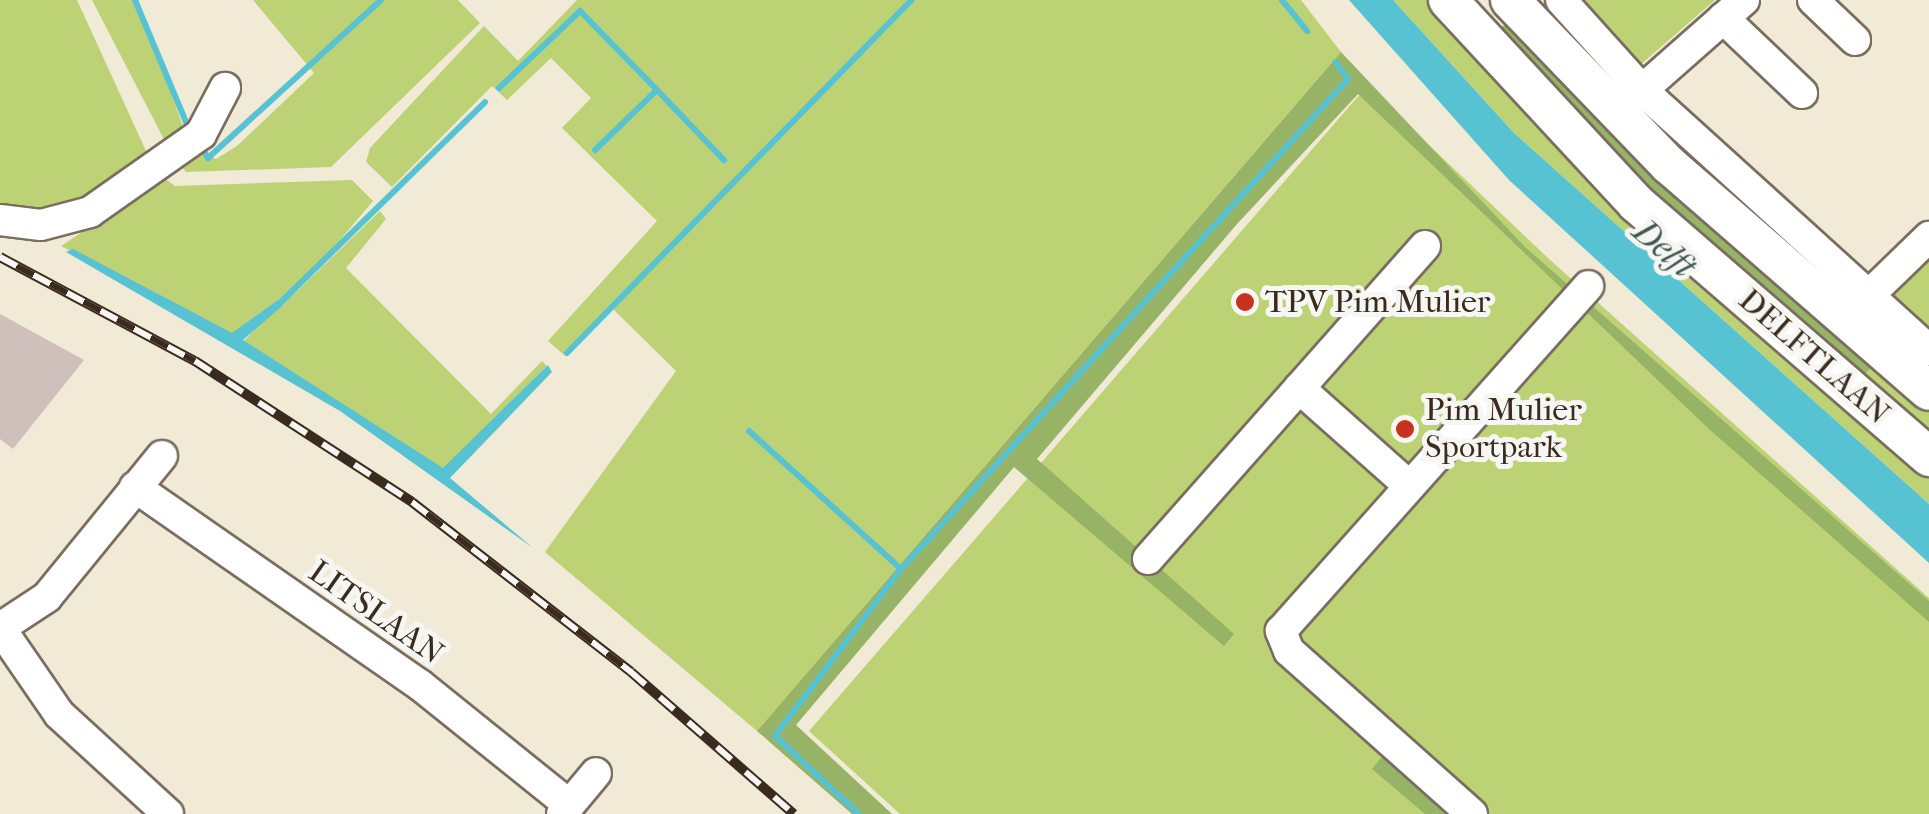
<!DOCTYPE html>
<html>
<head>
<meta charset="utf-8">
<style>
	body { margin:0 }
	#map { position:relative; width:1929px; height:814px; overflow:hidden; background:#f1ead7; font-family:"IM FELL French Canon",serif }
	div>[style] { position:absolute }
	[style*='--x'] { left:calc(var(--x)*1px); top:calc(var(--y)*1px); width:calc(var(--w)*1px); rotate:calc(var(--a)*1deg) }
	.industrial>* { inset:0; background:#cfc0bb }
	.green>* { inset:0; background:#bdd175 }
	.forest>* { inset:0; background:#96b366 }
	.water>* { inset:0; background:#57c2d2 }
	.stream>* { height:6px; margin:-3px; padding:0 3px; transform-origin:3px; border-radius:3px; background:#57c2d2 }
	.roads { filter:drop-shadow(2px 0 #7b6d5f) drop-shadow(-2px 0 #7b6d5f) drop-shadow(0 2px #7b6d5f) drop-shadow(0 -2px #7b6d5f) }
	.minor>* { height:30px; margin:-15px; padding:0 15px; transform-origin:15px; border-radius:15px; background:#fff }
	.major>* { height:38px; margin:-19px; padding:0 19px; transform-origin:19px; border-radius:19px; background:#fff }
	.rail>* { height:10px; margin-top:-5px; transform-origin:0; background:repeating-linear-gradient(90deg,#f6f6f2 0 19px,#3b2a1e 0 38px); box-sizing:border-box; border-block:2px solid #3b2a1e }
	.dots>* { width:28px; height:28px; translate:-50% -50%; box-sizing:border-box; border:5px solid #f6f6f2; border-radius:50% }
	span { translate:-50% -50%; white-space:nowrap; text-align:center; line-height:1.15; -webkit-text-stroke:10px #f6f6f2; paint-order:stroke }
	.poi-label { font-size:32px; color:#3b2a1e }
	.left { translate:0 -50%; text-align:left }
	.street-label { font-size:32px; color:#3b2a1e }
	.water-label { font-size:35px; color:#435854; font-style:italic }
</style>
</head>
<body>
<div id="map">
	<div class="industrial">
		<div style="clip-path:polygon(0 314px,84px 360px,13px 449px,0 439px)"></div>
	</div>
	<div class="green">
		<div style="clip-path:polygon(0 0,77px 0,146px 151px,61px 218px,0 212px)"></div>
		<div style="clip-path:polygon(92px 0,138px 0,187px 138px,170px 151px)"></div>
		<div style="clip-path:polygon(253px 0,458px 0,480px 23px,331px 167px,186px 172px,182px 167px,204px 153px,216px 159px,237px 146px,314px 73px)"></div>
		<div style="clip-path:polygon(577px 0,1301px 0,1341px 52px,757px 731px,545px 552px,676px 371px,612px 308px,564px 355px,548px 341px,657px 221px,562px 128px,591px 98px,551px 58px,507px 100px,492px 86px,392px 187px,366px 162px,370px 148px,484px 26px,518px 61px)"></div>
		<div style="clip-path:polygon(1393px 0,1429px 0,1477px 59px,1929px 475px,1929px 504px,1514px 133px)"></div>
		<div style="clip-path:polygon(1571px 0,1715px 0,1632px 72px)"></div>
		<div style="clip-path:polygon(1367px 86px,1549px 259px,1929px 598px,1929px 814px,900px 814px,809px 731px)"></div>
		<div style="clip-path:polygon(164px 178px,175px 186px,352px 180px,373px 201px,294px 294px,380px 211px,386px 219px,346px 268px,491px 414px,542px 361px,547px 366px,444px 469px,251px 347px,244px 341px,261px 323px,232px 334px,61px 246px)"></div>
		<div style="clip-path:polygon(1929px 255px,1929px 333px,1888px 297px)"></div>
		<div style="clip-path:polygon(1875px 363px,1929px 410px,1929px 439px,1860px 380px)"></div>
	</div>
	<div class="forest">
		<div style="clip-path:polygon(1513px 21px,1875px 363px,1860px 380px,1609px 155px,1493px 31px)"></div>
		<div style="clip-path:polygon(1341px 52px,1525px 247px,1929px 601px,1929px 622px,1709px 429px,1358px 94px,1237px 224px,1037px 459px,1234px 634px,1224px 646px,1014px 467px,796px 725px,892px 814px,852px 814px,757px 731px)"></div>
		<div style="clip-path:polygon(1385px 753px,1454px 814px,1425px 814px,1372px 769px)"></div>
	</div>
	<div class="water">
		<div style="clip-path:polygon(1349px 0,1393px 0,1514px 133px,1929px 504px,1929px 563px,1509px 180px)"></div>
		<div style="clip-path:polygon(73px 249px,232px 333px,278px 300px,282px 306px,243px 340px,443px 468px,548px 365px,552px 372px,450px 478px,533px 548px,340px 411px,66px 252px)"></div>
	</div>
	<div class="stream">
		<div style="--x:135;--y:0;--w:138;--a:67.3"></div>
		<div style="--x:1282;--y:0;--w:40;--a:51"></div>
		<div style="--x:499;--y:88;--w:112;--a:-43.5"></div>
		<div style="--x:580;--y:11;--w:110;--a:45.7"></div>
		<div style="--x:203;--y:150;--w:9;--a:58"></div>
		<div style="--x:208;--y:158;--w:234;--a:-42.4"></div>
		<div style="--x:595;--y:150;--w:86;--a:-44.1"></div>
		<div style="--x:657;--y:90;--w:97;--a:46.3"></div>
		<div style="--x:280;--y:303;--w:287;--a:-44.4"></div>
		<div style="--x:567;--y:353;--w:493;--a:-45.7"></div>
		<div style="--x:749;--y:431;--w:205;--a:42.2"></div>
		<div style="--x:901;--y:569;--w:663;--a:-47.63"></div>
		<div style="--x:1348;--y:79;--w:21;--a:-127"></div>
		<div style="--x:859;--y:814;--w:115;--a:-137.1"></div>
		<div style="--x:775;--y:736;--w:209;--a:-53"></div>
	</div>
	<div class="roads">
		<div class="minor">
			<div style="--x:1561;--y:0;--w:121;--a:48"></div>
			<div style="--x:1642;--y:90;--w:387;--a:42.2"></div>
			<div style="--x:1813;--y:0;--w:58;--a:43.6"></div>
			<div style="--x:1723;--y:18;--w:109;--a:43.5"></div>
			<div style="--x:1642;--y:90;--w:136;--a:-41.4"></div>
			<div style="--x:0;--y:220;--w:41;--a:7"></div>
			<div style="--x:41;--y:225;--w:51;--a:-14.9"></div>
			<div style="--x:90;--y:212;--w:136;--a:-35.1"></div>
			<div style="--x:201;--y:134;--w:52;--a:-62.4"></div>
			<div style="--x:1866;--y:298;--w:88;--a:-44.1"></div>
			<div style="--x:1299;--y:388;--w:144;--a:41.6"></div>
			<div style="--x:135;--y:487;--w:347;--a:34.8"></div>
			<div style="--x:420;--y:685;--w:191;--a:38.8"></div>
			<div style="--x:1148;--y:559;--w:418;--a:-48.5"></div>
			<div style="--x:0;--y:628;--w:104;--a:55.5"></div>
			<div style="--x:59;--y:714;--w:148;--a:42.5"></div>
			<div style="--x:0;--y:628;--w:56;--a:-33.4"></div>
			<div style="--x:47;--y:597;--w:182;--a:-50.8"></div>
			<div style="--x:562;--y:814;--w:53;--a:-50.3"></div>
			<div style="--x:1472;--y:814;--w:245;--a:-138.3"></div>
			<div style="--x:1289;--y:651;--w:22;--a:-112"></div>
			<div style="--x:1281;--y:631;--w:462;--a:-48.3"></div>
		</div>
		<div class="major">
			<div style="--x:1448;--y:0;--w:277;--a:47.2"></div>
			<div style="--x:1636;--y:203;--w:388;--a:40.9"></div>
			<div style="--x:1510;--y:0;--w:229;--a:46.1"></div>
			<div style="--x:1669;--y:165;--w:344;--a:41"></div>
		</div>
	</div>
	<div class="rail">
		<div style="--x:0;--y:257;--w:221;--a:28.1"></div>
		<div style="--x:195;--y:361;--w:259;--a:33"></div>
		<div style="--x:412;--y:502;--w:277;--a:37.8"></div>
		<div style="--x:631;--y:672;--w:216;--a:41.1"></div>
	</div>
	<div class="dots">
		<div style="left:1245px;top:302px;background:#c8321e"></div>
		<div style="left:1405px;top:429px;background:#c8321e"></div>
	</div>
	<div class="poi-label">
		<span class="left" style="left:1265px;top:302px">TPV Pim Mulier</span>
		<span class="left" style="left:1425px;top:429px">Pim Mulier<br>Sportpark</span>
	</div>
	<div class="street-label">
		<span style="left:1814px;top:357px;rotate:41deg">DELFTLAAN</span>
		<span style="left:376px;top:613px;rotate:35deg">LITSLAAN</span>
	</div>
	<div class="water-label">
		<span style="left:1664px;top:249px;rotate:41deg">Delft</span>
	</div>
</div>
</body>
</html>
